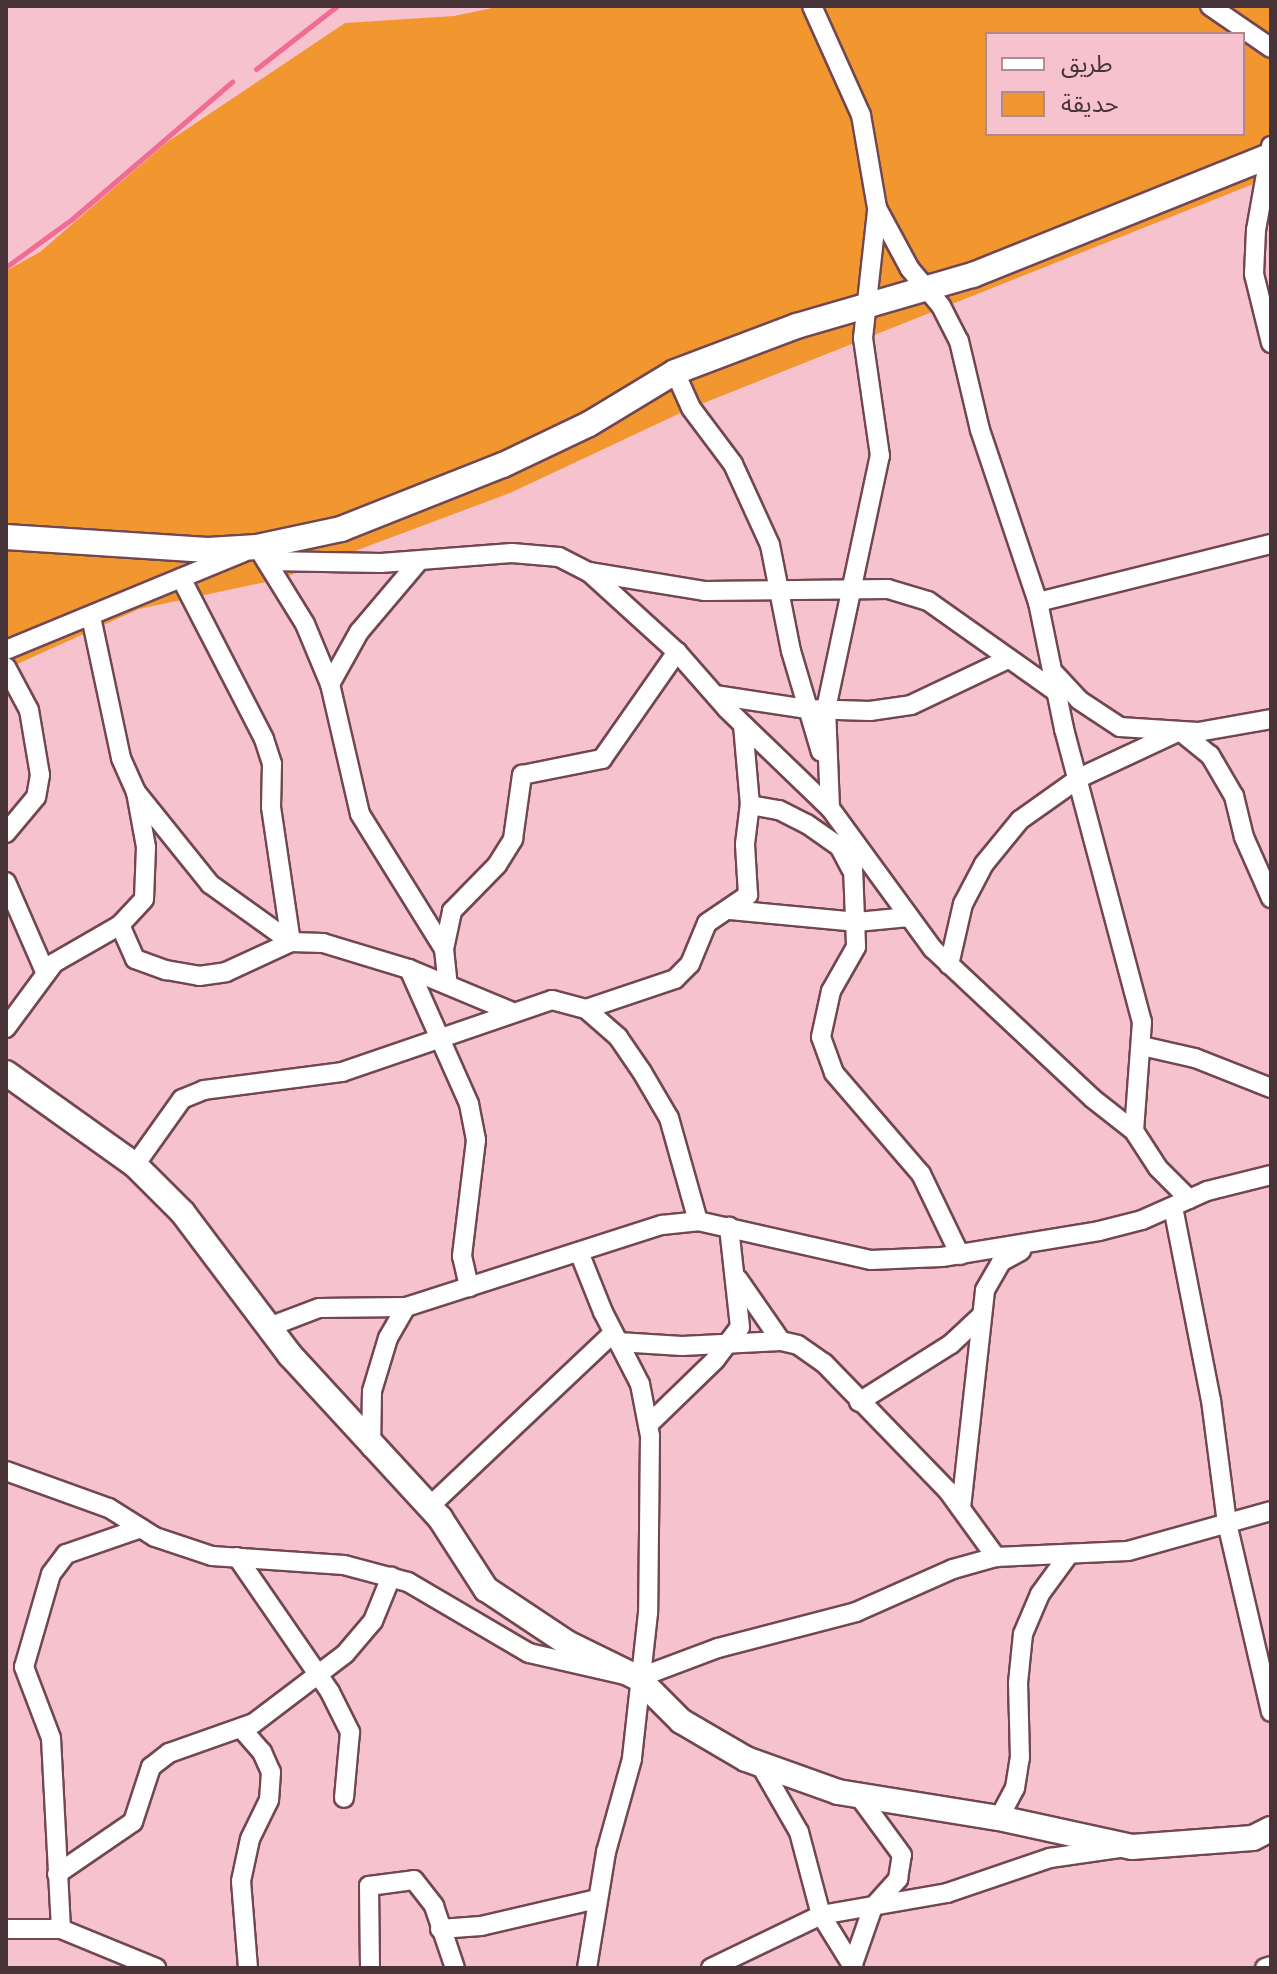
<!DOCTYPE html>
<html>
<head>
<meta charset="utf-8">
<style>
	body { margin:0 }
	#map { position:relative; width:1277px; height:1974px; overflow:hidden; background:#f5c2cd; font-family:"Noto Sans","Noto Sans Arabic",sans-serif }
	div>[style] { position:absolute }
	[style*='--x'] { left:calc(var(--x)*1px); top:calc(var(--y)*1px); width:calc(var(--w)*1px); rotate:calc(var(--a)*1deg) }
	.green>* { inset:0; background:#f29730 }
	.stream>* { height:5px; margin:-2.5px; padding:0 2.5px; transform-origin:2.5px; border-radius:2.5px; background:#f16b93 }
	.roads { filter:drop-shadow(2px 0 #714751) drop-shadow(-2px 0 #714751) drop-shadow(0 2px #714751) drop-shadow(0 -2px #714751) }
	.street>* { height:18px; margin:-9px; padding:0 9px; transform-origin:9px; border-radius:9px; background:#fff }
	.secondary>* { height:24px; margin:-12px; padding:0 12px; transform-origin:12px; border-radius:12px; background:#fff }
	span { translate:-50% -50%; white-space:nowrap; text-align:center; line-height:1.15; -webkit-text-stroke:8px #f5c2cd; paint-order:stroke }
	.frame { position:absolute; inset:0; border:8px solid #483338; pointer-events:none }
	.legend { position:absolute; left:985px; top:32px; width:260px; height:104px; box-sizing:border-box; background:#f5c2cd; border:2px solid #b08991; margin:0; padding:10px 14px; list-style:none; font-size:24px; color:#483338 }
	.legend li { display:flex; align-items:center; gap:16px; height:40px }
	.legend b { width:40px; border:2px solid #b08991 }
</style>
</head>
<body>
<div id="map">
	<div class="green">
		<div style="clip-path:polygon(evenodd,502px 6px,1271px 6px,1271px 177px,691px 408px,510px 493px,280px 579px,139px 609px,6px 669px,6px 271px,40px 252px,166px 143px,345px 23px,454px 16px,502px 6px,987px 34px,1243px 34px,1243px 134px,987px 134px,987px 34px)"></div>
	</div>
	<div class="stream">
		<div style="--x:256;--y:69;--w:103;--a:-37.9"></div>
		<div style="--x:6;--y:267;--w:82;--a:-36"></div>
		<div style="--x:72;--y:219;--w:211;--a:-40.6"></div>
	</div>
	<div class="roads">
		<div class="street">
			<div style="--x:812;--y:6;--w:120;--a:65.8"></div>
			<div style="--x:861;--y:115;--w:94;--a:80.2"></div>
			<div style="--x:877;--y:208;--w:69;--a:61.6"></div>
			<div style="--x:910;--y:269;--w:48;--a:50"></div>
			<div style="--x:941;--y:306;--w:39;--a:63"></div>
			<div style="--x:959;--y:341;--w:91;--a:76.7"></div>
			<div style="--x:980;--y:430;--w:182;--a:71.4"></div>
			<div style="--x:1038;--y:602;--w:130;--a:78.4"></div>
			<div style="--x:1064;--y:729;--w:303;--a:75.1"></div>
			<div style="--x:1142;--y:1022;--w:109;--a:94.2"></div>
			<div style="--x:1210;--y:6;--w:74;--a:34.5"></div>
			<div style="--x:1271;--y:146;--w:85;--a:100.1"></div>
			<div style="--x:1256;--y:230;--w:44;--a:92.6"></div>
			<div style="--x:1254;--y:274;--w:71;--a:76.2"></div>
			<div style="--x:675;--y:372;--w:39;--a:66"></div>
			<div style="--x:691;--y:408;--w:70;--a:53.1"></div>
			<div style="--x:733;--y:464;--w:89;--a:65.4"></div>
			<div style="--x:770;--y:545;--w:108;--a:78.8"></div>
			<div style="--x:791;--y:651;--w:105;--a:73.5"></div>
			<div style="--x:263;--y:556;--w:80;--a:58.3"></div>
			<div style="--x:305;--y:624;--w:65;--a:67.4"></div>
			<div style="--x:330;--y:684;--w:133;--a:77"></div>
			<div style="--x:360;--y:814;--w:159;--a:58.1"></div>
			<div style="--x:444;--y:949;--w:36;--a:84"></div>
			<div style="--x:267;--y:561;--w:114;--a:1"></div>
			<div style="--x:381;--y:563;--w:131;--a:-4.4"></div>
			<div style="--x:512;--y:553;--w:47;--a:4.9"></div>
			<div style="--x:559;--y:557;--w:34;--a:27"></div>
			<div style="--x:589;--y:572;--w:119;--a:42.3"></div>
			<div style="--x:677;--y:652;--w:76;--a:48.7"></div>
			<div style="--x:727;--y:709;--w:143;--a:43.9"></div>
			<div style="--x:830;--y:808;--w:175;--a:53.9"></div>
			<div style="--x:933;--y:949;--w:218;--a:43.1"></div>
			<div style="--x:1092;--y:1098;--w:53;--a:38.2"></div>
			<div style="--x:1134;--y:1131;--w:44;--a:57"></div>
			<div style="--x:1158;--y:1168;--w:44;--a:45"></div>
			<div style="--x:589;--y:572;--w:118;--a:9.3"></div>
			<div style="--x:705;--y:591;--w:183;--a:-0.6"></div>
			<div style="--x:888;--y:589;--w:42;--a:16.7"></div>
			<div style="--x:928;--y:601;--w:159;--a:35.3"></div>
			<div style="--x:181;--y:578;--w:181;--a:62.7"></div>
			<div style="--x:264;--y:739;--w:26;--a:72"></div>
			<div style="--x:272;--y:764;--w:43;--a:91.3"></div>
			<div style="--x:271;--y:807;--w:136;--a:81.6"></div>
			<div style="--x:1038;--y:602;--w:240;--a:-14"></div>
			<div style="--x:6;--y:650;--w:257;--a:-22.4"></div>
			<div style="--x:6;--y:667;--w:49;--a:61.9"></div>
			<div style="--x:29;--y:710;--w:66;--a:80.4"></div>
			<div style="--x:40;--y:775;--w:22;--a:100"></div>
			<div style="--x:36;--y:797;--w:47;--a:129.8"></div>
			<div style="--x:1055;--y:674;--w:35;--a:47"></div>
			<div style="--x:1079;--y:700;--w:49;--a:33.4"></div>
			<div style="--x:1120;--y:727;--w:78;--a:3.7"></div>
			<div style="--x:1198;--y:732;--w:74;--a:-10.1"></div>
			<div style="--x:330;--y:684;--w:60;--a:-60.9"></div>
			<div style="--x:359;--y:632;--w:93;--a:-49.8"></div>
			<div style="--x:715;--y:695;--w:92;--a:8.7"></div>
			<div style="--x:806;--y:709;--w:64;--a:1.8"></div>
			<div style="--x:870;--y:711;--w:41;--a:-8.3"></div>
			<div style="--x:911;--y:705;--w:107;--a:-25.4"></div>
			<div style="--x:136;--y:792;--w:118;--a:51.2"></div>
			<div style="--x:210;--y:884;--w:100;--a:35.6"></div>
			<div style="--x:750;--y:805;--w:29;--a:10"></div>
			<div style="--x:779;--y:810;--w:31;--a:27"></div>
			<div style="--x:807;--y:824;--w:39;--a:35"></div>
			<div style="--x:839;--y:846;--w:26;--a:62"></div>
			<div style="--x:830;--y:808;--w:99;--a:-92.3"></div>
			<div style="--x:826;--y:709;--w:259;--a:-78"></div>
			<div style="--x:880;--y:456;--w:119;--a:-98.2"></div>
			<div style="--x:863;--y:338;--w:128;--a:-83.7"></div>
			<div style="--x:852;--y:841;--w:106;--a:87.8"></div>
			<div style="--x:856;--y:947;--w:51;--a:119.6"></div>
			<div style="--x:831;--y:991;--w:47;--a:102.3"></div>
			<div style="--x:821;--y:1037;--w:38;--a:70"></div>
			<div style="--x:834;--y:1073;--w:133;--a:49.3"></div>
			<div style="--x:921;--y:1174;--w:90;--a:64.3"></div>
			<div style="--x:6;--y:882;--w:100;--a:66.5"></div>
			<div style="--x:730;--y:910;--w:128;--a:5.4"></div>
			<div style="--x:857;--y:922;--w:52;--a:-5.5"></div>
			<div style="--x:120;--y:925;--w:37;--a:66"></div>
			<div style="--x:135;--y:959;--w:33;--a:20"></div>
			<div style="--x:166;--y:970;--w:34;--a:10"></div>
			<div style="--x:199;--y:976;--w:27;--a:-8"></div>
			<div style="--x:226;--y:972;--w:72;--a:-24.8"></div>
			<div style="--x:291;--y:942;--w:32;--a:2"></div>
			<div style="--x:323;--y:943;--w:90;--a:16.8"></div>
			<div style="--x:409;--y:969;--w:109;--a:22.6"></div>
			<div style="--x:444;--y:949;--w:39;--a:-78"></div>
			<div style="--x:452;--y:911;--w:64;--a:-45.6"></div>
			<div style="--x:497;--y:865;--w:31;--a:-58"></div>
			<div style="--x:513;--y:839;--w:65;--a:-82"></div>
			<div style="--x:522;--y:775;--w:82;--a:-11.3"></div>
			<div style="--x:602;--y:759;--w:131;--a:-55"></div>
			<div style="--x:949;--y:965;--w:63;--a:-77.1"></div>
			<div style="--x:963;--y:904;--w:45;--a:-62.3"></div>
			<div style="--x:984;--y:864;--w:57;--a:-50.7"></div>
			<div style="--x:1020;--y:820;--w:72;--a:-35.4"></div>
			<div style="--x:1079;--y:778;--w:111;--a:-25"></div>
			<div style="--x:1180;--y:731;--w:38;--a:39"></div>
			<div style="--x:1210;--y:755;--w:48;--a:59.7"></div>
			<div style="--x:1234;--y:796;--w:42;--a:76.3"></div>
			<div style="--x:1244;--y:837;--w:67;--a:66.1"></div>
			<div style="--x:409;--y:969;--w:148;--a:66"></div>
			<div style="--x:469;--y:1104;--w:37;--a:79"></div>
			<div style="--x:476;--y:1140;--w:117;--a:96.9"></div>
			<div style="--x:462;--y:1256;--w:32;--a:77"></div>
			<div style="--x:586;--y:1009;--w:94;--a:-18.6"></div>
			<div style="--x:675;--y:979;--w:21;--a:-45"></div>
			<div style="--x:690;--y:964;--w:44;--a:-67.5"></div>
			<div style="--x:707;--y:923;--w:50;--a:-34.3"></div>
			<div style="--x:748;--y:895;--w:51;--a:-93.4"></div>
			<div style="--x:745;--y:844;--w:39;--a:-83"></div>
			<div style="--x:750;--y:805;--w:80;--a:-95"></div>
			<div style="--x:6;--y:1028;--w:81;--a:-53.6"></div>
			<div style="--x:54;--y:963;--w:76;--a:-29.9"></div>
			<div style="--x:120;--y:925;--w:35;--a:-47"></div>
			<div style="--x:144;--y:899;--w:52;--a:-87.8"></div>
			<div style="--x:146;--y:847;--w:56;--a:-100.3"></div>
			<div style="--x:136;--y:792;--w:37;--a:-114"></div>
			<div style="--x:121;--y:758;--w:144;--a:-102"></div>
			<div style="--x:1142;--y:1046;--w:54;--a:12.8"></div>
			<div style="--x:1195;--y:1058;--w:82;--a:21.5"></div>
			<div style="--x:135;--y:1165;--w:81;--a:-54.5"></div>
			<div style="--x:182;--y:1099;--w:24;--a:-22"></div>
			<div style="--x:204;--y:1090;--w:139;--a:-7.4"></div>
			<div style="--x:342;--y:1072;--w:222;--a:-18.9"></div>
			<div style="--x:552;--y:1000;--w:35;--a:15"></div>
			<div style="--x:586;--y:1009;--w:43;--a:41.2"></div>
			<div style="--x:618;--y:1037;--w:42;--a:55.6"></div>
			<div style="--x:642;--y:1072;--w:53;--a:59.6"></div>
			<div style="--x:669;--y:1118;--w:107;--a:74.3"></div>
			<div style="--x:1173;--y:1207;--w:197;--a:78.9"></div>
			<div style="--x:1211;--y:1400;--w:124;--a:82.6"></div>
			<div style="--x:1227;--y:1523;--w:194;--a:76.9"></div>
			<div style="--x:579;--y:1252;--w:65;--a:68.2"></div>
			<div style="--x:603;--y:1312;--w:81;--a:62.8"></div>
			<div style="--x:640;--y:1384;--w:53;--a:79.1"></div>
			<div style="--x:650;--y:1436;--w:177;--a:90.6"></div>
			<div style="--x:648;--y:1613;--w:147;--a:96.3"></div>
			<div style="--x:632;--y:1759;--w:97;--a:105.6"></div>
			<div style="--x:606;--y:1852;--w:118;--a:99.3"></div>
			<div style="--x:738;--y:1279;--w:75;--a:55.3"></div>
			<div style="--x:781;--y:1341;--w:17;--a:13"></div>
			<div style="--x:798;--y:1345;--w:32;--a:35"></div>
			<div style="--x:824;--y:1363;--w:178;--a:45.9"></div>
			<div style="--x:948;--y:1491;--w:82;--a:54"></div>
			<div style="--x:269;--y:1327;--w:53;--a:-20.8"></div>
			<div style="--x:319;--y:1308;--w:87;--a:-0.7"></div>
			<div style="--x:406;--y:1307;--w:269;--a:-17.8"></div>
			<div style="--x:662;--y:1225;--w:36;--a:-6"></div>
			<div style="--x:698;--y:1221;--w:177;--a:12.7"></div>
			<div style="--x:871;--y:1260;--w:71;--a:-2.4"></div>
			<div style="--x:942;--y:1257;--w:159;--a:-9.4"></div>
			<div style="--x:1099;--y:1231;--w:44;--a:-14.3"></div>
			<div style="--x:1142;--y:1220;--w:71;--a:-24"></div>
			<div style="--x:1207;--y:1191;--w:66;--a:-14"></div>
			<div style="--x:618;--y:1342;--w:64;--a:3.6"></div>
			<div style="--x:682;--y:1346;--w:99;--a:-2.9"></div>
			<div style="--x:859;--y:1402;--w:109;--a:-32.2"></div>
			<div style="--x:951;--y:1344;--w:41;--a:-43"></div>
			<div style="--x:648;--y:1425;--w:93;--a:-44.1"></div>
			<div style="--x:715;--y:1360;--w:41;--a:-52.9"></div>
			<div style="--x:740;--y:1327;--w:101;--a:-96.3"></div>
			<div style="--x:371;--y:1448;--w:57;--a:-89"></div>
			<div style="--x:372;--y:1391;--w:55;--a:-73.2"></div>
			<div style="--x:388;--y:1338;--w:36;--a:-60"></div>
			<div style="--x:6;--y:1471;--w:109;--a:19.8"></div>
			<div style="--x:109;--y:1508;--w:54;--a:32.2"></div>
			<div style="--x:155;--y:1537;--w:60;--a:18.4"></div>
			<div style="--x:212;--y:1556;--w:132;--a:3.9"></div>
			<div style="--x:344;--y:1565;--w:66;--a:14.9"></div>
			<div style="--x:408;--y:1582;--w:140;--a:30.4"></div>
			<div style="--x:529;--y:1653;--w:112;--a:12.9"></div>
			<div style="--x:638;--y:1678;--w:85;--a:-20.6"></div>
			<div style="--x:718;--y:1648;--w:143;--a:-14.6"></div>
			<div style="--x:856;--y:1612;--w:106;--a:-23.9"></div>
			<div style="--x:953;--y:1569;--w:45;--a:-15.6"></div>
			<div style="--x:996;--y:1557;--w:132;--a:-2.6"></div>
			<div style="--x:1128;--y:1551;--w:148;--a:-15.6"></div>
			<div style="--x:429;--y:1507;--w:253;--a:-43.4"></div>
			<div style="--x:961;--y:1508;--w:219;--a:-83.7"></div>
			<div style="--x:985;--y:1290;--w:32;--a:-60"></div>
			<div style="--x:1001;--y:1262;--w:23;--a:-29"></div>
			<div style="--x:237;--y:1557;--w:164;--a:55.4"></div>
			<div style="--x:330;--y:1692;--w:45;--a:63.4"></div>
			<div style="--x:350;--y:1732;--w:66;--a:95.2"></div>
			<div style="--x:241;--y:1728;--w:32;--a:49"></div>
			<div style="--x:262;--y:1752;--w:22;--a:66"></div>
			<div style="--x:271;--y:1772;--w:28;--a:94"></div>
			<div style="--x:269;--y:1800;--w:43;--a:116"></div>
			<div style="--x:250;--y:1839;--w:43;--a:102.1"></div>
			<div style="--x:241;--y:1881;--w:87;--a:85.4"></div>
			<div style="--x:761;--y:1766;--w:76;--a:60.1"></div>
			<div style="--x:799;--y:1832;--w:86;--a:75.2"></div>
			<div style="--x:821;--y:1915;--w:62;--a:58.1"></div>
			<div style="--x:999;--y:1818;--w:34;--a:-62"></div>
			<div style="--x:1015;--y:1788;--w:30;--a:-81"></div>
			<div style="--x:1020;--y:1758;--w:75;--a:-91.5"></div>
			<div style="--x:1018;--y:1683;--w:49;--a:-84.2"></div>
			<div style="--x:1023;--y:1634;--w:43;--a:-67"></div>
			<div style="--x:1040;--y:1594;--w:46;--a:-53.9"></div>
			<div style="--x:57;--y:1874;--w:92;--a:-34.4"></div>
			<div style="--x:133;--y:1822;--w:58;--a:-71.9"></div>
			<div style="--x:151;--y:1767;--w:23;--a:-38"></div>
			<div style="--x:169;--y:1753;--w:90;--a:-19.4"></div>
			<div style="--x:254;--y:1723;--w:114;--a:-37.2"></div>
			<div style="--x:345;--y:1654;--w:43;--a:-49.7"></div>
			<div style="--x:373;--y:1621;--w:48;--a:-67.8"></div>
			<div style="--x:6;--y:1929;--w:55;--a:0"></div>
			<div style="--x:61;--y:1929;--w:103;--a:22.3"></div>
			<div style="--x:61;--y:1929;--w:191;--a:-93"></div>
			<div style="--x:51;--y:1738;--w:76;--a:-110.8"></div>
			<div style="--x:24;--y:1667;--w:97;--a:-73.8"></div>
			<div style="--x:51;--y:1574;--w:25;--a:-53"></div>
			<div style="--x:66;--y:1554;--w:79;--a:-19.1"></div>
			<div style="--x:440;--y:1929;--w:41;--a:-4.2"></div>
			<div style="--x:481;--y:1926;--w:119;--a:-13.1"></div>
			<div style="--x:853;--y:1964;--w:60;--a:-70.7"></div>
			<div style="--x:873;--y:1907;--w:38;--a:-48"></div>
			<div style="--x:898;--y:1879;--w:24;--a:-81"></div>
			<div style="--x:902;--y:1855;--w:74;--a:-126.3"></div>
			<div style="--x:370;--y:1968;--w:82;--a:-90.7"></div>
			<div style="--x:369;--y:1886;--w:45;--a:-7.6"></div>
			<div style="--x:414;--y:1880;--w:33;--a:52"></div>
			<div style="--x:434;--y:1906;--w:65;--a:71.3"></div>
			<div style="--x:711;--y:1968;--w:122;--a:-25.7"></div>
			<div style="--x:821;--y:1915;--w:128;--a:-9.9"></div>
			<div style="--x:947;--y:1893;--w:109;--a:-18.8"></div>
			<div style="--x:1050;--y:1858;--w:70;--a:-8.2"></div>
			<div style="--x:1265;--y:1968;--w:6;--a:-18"></div>
		</div>
		<div class="secondary">
			<div style="--x:6;--y:537;--w:202;--a:3.7"></div>
			<div style="--x:208;--y:550;--w:49;--a:-3.5"></div>
			<div style="--x:257;--y:547;--w:86;--a:-12.1"></div>
			<div style="--x:341;--y:529;--w:174;--a:-21.6"></div>
			<div style="--x:503;--y:465;--w:95;--a:-25.5"></div>
			<div style="--x:589;--y:424;--w:100;--a:-31.2"></div>
			<div style="--x:675;--y:372;--w:130;--a:-20.7"></div>
			<div style="--x:797;--y:326;--w:183;--a:-16.2"></div>
			<div style="--x:973;--y:275;--w:321;--a:-21.9"></div>
			<div style="--x:6;--y:1073;--w:158;--a:35.5"></div>
			<div style="--x:135;--y:1165;--w:68;--a:45"></div>
			<div style="--x:183;--y:1213;--w:178;--a:53"></div>
			<div style="--x:290;--y:1355;--w:222;--a:47.4"></div>
			<div style="--x:440;--y:1518;--w:85;--a:57.1"></div>
			<div style="--x:486;--y:1589;--w:97;--a:33.7"></div>
			<div style="--x:567;--y:1643;--w:79;--a:26.2"></div>
			<div style="--x:638;--y:1678;--w:61;--a:45"></div>
			<div style="--x:681;--y:1721;--w:75;--a:30.3"></div>
			<div style="--x:746;--y:1759;--w:98;--a:19.7"></div>
			<div style="--x:838;--y:1792;--w:163;--a:9.2"></div>
			<div style="--x:999;--y:1818;--w:136;--a:12.3"></div>
			<div style="--x:1132;--y:1847;--w:121;--a:-4.3"></div>
			<div style="--x:1253;--y:1838;--w:20;--a:-27"></div>
		</div>
	</div>
	<div class="frame"></div>
	<ul class="legend">
	<li><b style="height:10px;background:#fff"></b>طريق</li>
	<li><b style="height:22px;background:#f29730"></b>حديقة</li>
	</ul>
</div>
</body>
</html>
